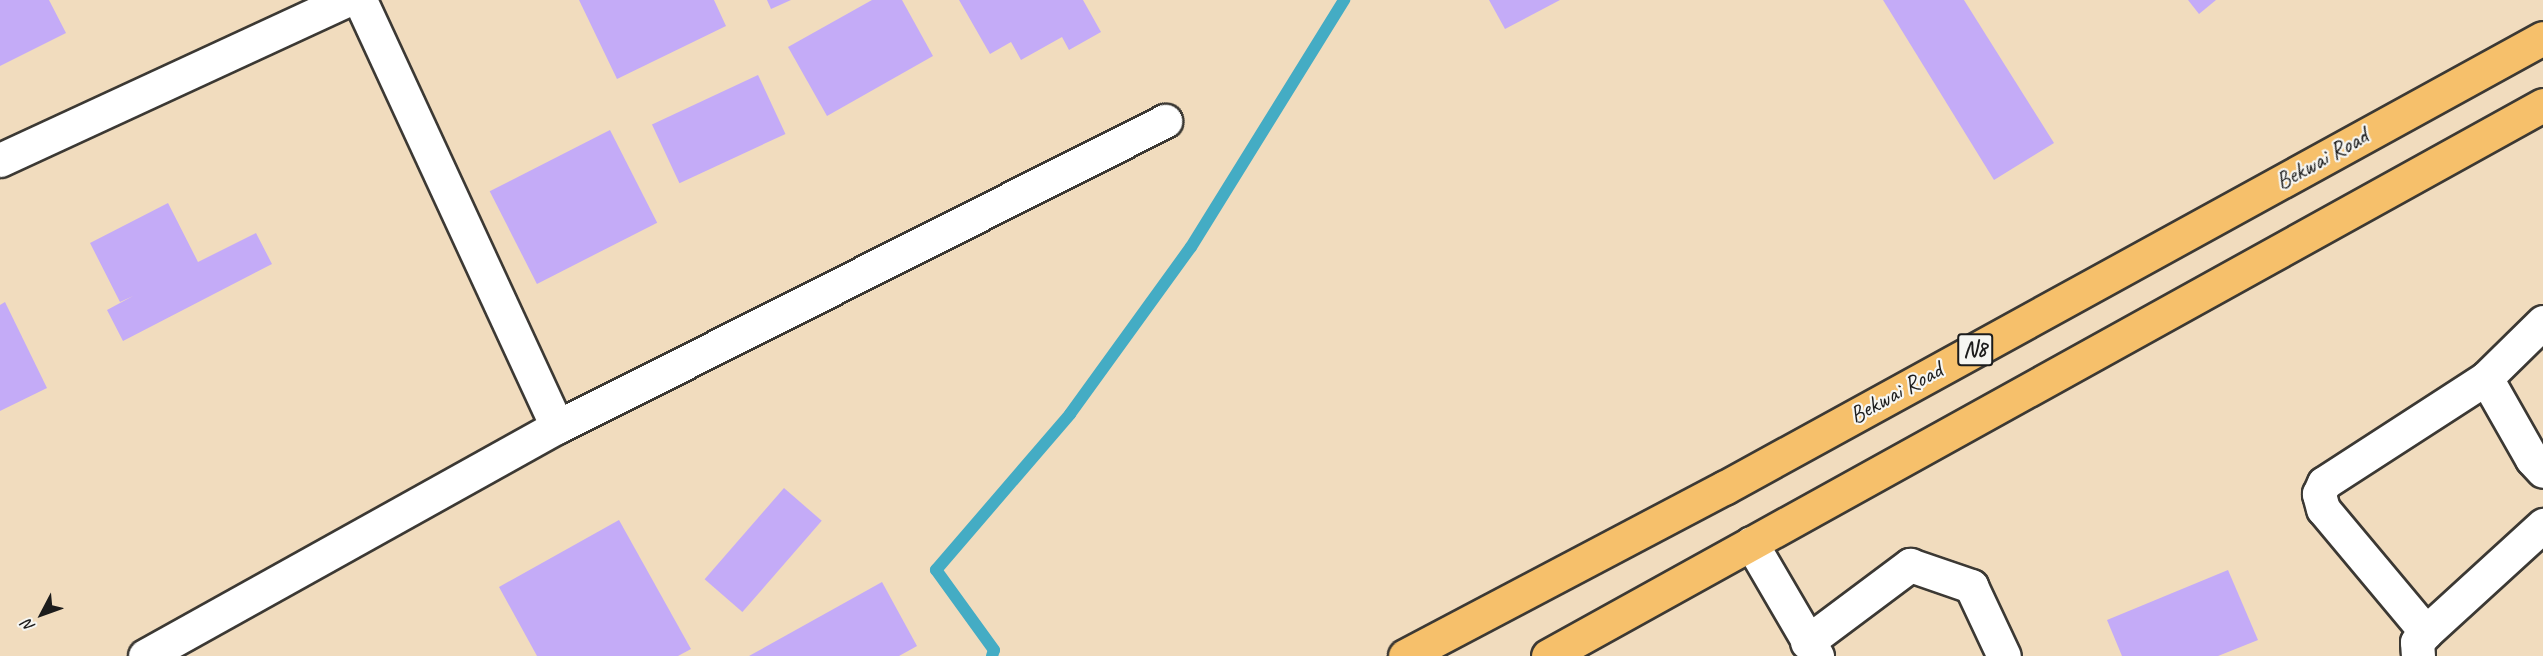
<!DOCTYPE html>
<html>
<head>
<meta charset="utf-8">
<style>
	body { margin:0 }
	#map { position:relative; width:2543px; height:656px; overflow:hidden; background:#f1dcbe; font-family:Caveat,sans-serif }
	div>[style] { position:absolute }
	[style*='--x'] { left:calc(var(--x)*1px); top:calc(var(--y)*1px); width:calc(var(--w)*1px); rotate:calc(var(--a)*1deg) }
	.stream>* { height:12px; margin:-6px; padding:0 6px; transform-origin:6px; border-radius:6px; background:#44acc4 }
	.building>* { inset:0; background:#c4abf7; transform-origin:0 0 }
	.roads { filter:drop-shadow(2px 0 #3c3934) drop-shadow(-2px 0 #3c3934) drop-shadow(0 2px #3c3934) drop-shadow(0 -2px #3c3934) }
	.minor>* { height:33px; margin:-16.5px; padding:0 16.5px; transform-origin:16.5px; border-radius:16.5px; background:#fff }
	.trunk>* { height:33px; margin:-16.5px; padding:0 16.5px; transform-origin:16.5px; border-radius:16.5px; background:#f6c06b }
	span { translate:-50% -50%; white-space:nowrap; text-align:center; line-height:1.15; -webkit-text-stroke:4.5px #f6f6f2; paint-order:stroke }
	.shield-label span { padding:2px 4px; background:#f6f6f2; border:2px solid; border-radius:4px; -webkit-text-stroke-width:0 }
	.shield-label { font-size:22px; color:#1c1c1c; font-weight:700 }
	.street-label { font-size:24px; color:#1c1c1c }
	.north { position:absolute; left:12px; top:584px; width:60px; height:60px; -webkit-text-stroke:4px #f6f6f2; paint-order:stroke; rotate:229deg; font-size:16px; font-weight:700; line-height:24px; text-align:center; color:#1c1c1c }
	.north::after { content:''; display:block; margin:auto; width:21px; height:27px; background:#1c1c1c; clip-path:polygon(50% 0,100% 100%,50% 72%,0 100%) }
</style>
</head>
<body>
<div id="map">
	<div class="stream">
		<div style="--x:992;--y:656;--w:6;--a:-72"></div>
		<div style="--x:994;--y:650;--w:99;--a:-125.9"></div>
		<div style="--x:936;--y:570;--w:206;--a:-49.3"></div>
		<div style="--x:1070;--y:414;--w:206;--a:-54.1"></div>
		<div style="--x:1191;--y:247;--w:291;--a:-58.2"></div>
	</div>
	<div class="building">
		<div style="clip-path:polygon(0 0,49px 0,66px 33px,0 66px)"></div>
		<div style="clip-path:polygon(579px 0,714px 0,726px 26px,617px 79px)"></div>
		<div style="clip-path:polygon(767px 0,791px 0,771px 9px)"></div>
		<div style="clip-path:polygon(872px 0,902px 0,933px 56px,827px 116px,788px 47px)"></div>
		<div style="clip-path:polygon(959px 0,1083px 0,1101px 32px,1069px 50px,1062px 37px,1021px 60px,1011px 42px,990px 54px)"></div>
		<div style="clip-path:polygon(1489px 0,1560px 0,1505px 29px)"></div>
		<div style="clip-path:polygon(1883px 0,1964px 0,2054px 143px,1994px 180px)"></div>
		<div style="clip-path:polygon(2188px 0,2216px 0,2199px 14px)"></div>
		<div style="left:758px;top:75px;width:65px;height:117px;rotate:65deg"></div>
		<div style="left:610px;top:130px;width:104px;height:135px;rotate:63deg"></div>
		<div style="clip-path:polygon(168px 203px,198px 262px,256px 233px,272px 264px,123px 341px,107px 310px,133px 296px,120px 302px,90px 243px)"></div>
		<div style="clip-path:polygon(5px 302px,47px 388px,0 411px,0 305px)"></div>
		<div style="left:784px;top:488px;width:50px;height:121px;rotate:41deg"></div>
		<div style="clip-path:polygon(619px 520px,691px 649px,678px 656px,537px 656px,499px 587px)"></div>
		<div style="clip-path:polygon(2228px 570px,2258px 640px,2218px 656px,2122px 656px,2107px 620px)"></div>
		<div style="clip-path:polygon(882px 582px,917px 646px,899px 656px,749px 656px)"></div>
	</div>
	<div class="roads">
		<div class="minor">
			<div style="--x:360;--y:0;--w:470;--a:65.2"></div>
			<div style="--x:0;--y:160;--w:381;--a:-24.8"></div>
			<div style="--x:2543;--y:322;--w:80;--a:135.5"></div>
			<div style="--x:2486;--y:378;--w:93;--a:60.4"></div>
			<div style="--x:2532;--y:459;--w:16;--a:47"></div>
			<div style="--x:1751;--y:543;--w:131;--a:59.7"></div>
			<div style="--x:2426;--y:632;--w:160;--a:-129.9"></div>
			<div style="--x:2323;--y:509;--w:16;--a:-105"></div>
			<div style="--x:2319;--y:494;--w:12;--a:-66"></div>
			<div style="--x:2324;--y:483;--w:193;--a:-32.9"></div>
			<div style="--x:1807;--y:642;--w:129;--a:-36.8"></div>
			<div style="--x:1910;--y:565;--w:65;--a:19"></div>
			<div style="--x:1971;--y:586;--w:77;--a:64.8"></div>
			<div style="--x:145;--y:656;--w:471;--a:-29.1"></div>
			<div style="--x:557;--y:427;--w:681;--a:-26.72"></div>
			<div style="--x:2418;--y:656;--w:14;--a:-94"></div>
			<div style="--x:2417;--y:642;--w:13;--a:-48"></div>
			<div style="--x:2426;--y:632;--w:159;--a:-42.4"></div>
		</div>
		<div class="trunk">
			<div style="--x:1405;--y:656;--w:361;--a:-27.8"></div>
			<div style="--x:1724;--y:488;--w:934;--a:-28.79"></div>
			<div style="--x:1548;--y:656;--w:1137;--a:-28.98"></div>
		</div>
	</div>
	<div class="shield-label">
		<span style="left:1975px;top:350px">N8</span>
	</div>
	<div class="street-label">
		<span style="left:2322px;top:159px;rotate:-29deg">Bekwai Road</span>
		<span style="left:1896px;top:393px;rotate:-29deg">Bekwai Road</span>
	</div>
	<div class="north">N</div>
</div>
</body>
</html>
